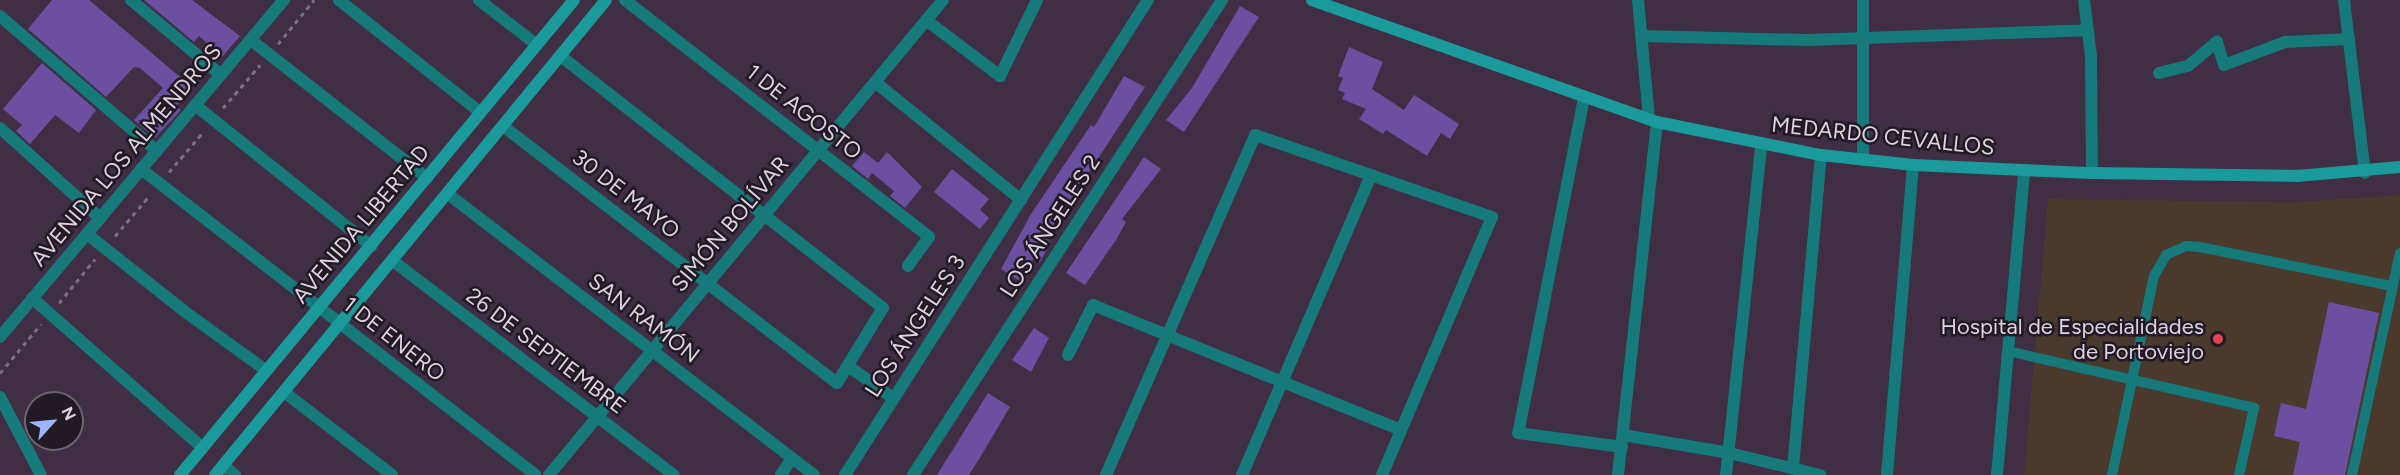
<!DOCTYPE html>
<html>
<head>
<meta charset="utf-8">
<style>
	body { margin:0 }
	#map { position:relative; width:2400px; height:475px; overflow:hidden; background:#3f2e44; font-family:Figtree,sans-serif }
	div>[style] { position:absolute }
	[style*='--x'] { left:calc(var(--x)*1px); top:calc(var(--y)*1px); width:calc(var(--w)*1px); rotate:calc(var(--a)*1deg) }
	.medical>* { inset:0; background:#493a2d }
	.building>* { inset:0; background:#6b4fa0 }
	.path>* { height:3px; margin-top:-1.5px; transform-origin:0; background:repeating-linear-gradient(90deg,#7d6f82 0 4.5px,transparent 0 9px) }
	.lane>* { height:10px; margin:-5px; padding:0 5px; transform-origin:5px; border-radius:5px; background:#16797a }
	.street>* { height:12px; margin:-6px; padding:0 6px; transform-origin:6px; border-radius:6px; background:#16797a }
	.secondary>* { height:12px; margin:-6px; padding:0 6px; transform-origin:6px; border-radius:6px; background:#1a9a9b }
	.dots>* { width:16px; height:16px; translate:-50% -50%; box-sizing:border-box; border:3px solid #211a24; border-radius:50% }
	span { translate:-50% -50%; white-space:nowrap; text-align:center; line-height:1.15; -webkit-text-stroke:5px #211a24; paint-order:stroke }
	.street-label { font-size:22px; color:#ddd3e1 }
	.poi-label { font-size:22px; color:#ddd3e1 }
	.right { translate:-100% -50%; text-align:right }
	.north { position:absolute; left:24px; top:391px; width:60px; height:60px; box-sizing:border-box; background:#211a24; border:2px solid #6c6470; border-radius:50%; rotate:63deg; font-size:16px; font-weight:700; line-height:24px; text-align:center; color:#ddd3e1 }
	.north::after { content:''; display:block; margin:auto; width:21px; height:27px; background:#9ab5fd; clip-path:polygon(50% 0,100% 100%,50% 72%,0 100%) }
</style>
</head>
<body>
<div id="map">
	<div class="medical">
		<div style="clip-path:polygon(2400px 195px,2400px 475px,2024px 475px,2048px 199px,2298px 202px)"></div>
	</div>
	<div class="building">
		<div style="clip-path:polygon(52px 0,89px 0,193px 88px,176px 106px,181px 110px,155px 138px,134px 120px,163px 88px,140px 68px,134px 67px,106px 97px,28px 29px)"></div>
		<div style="clip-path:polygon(144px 0,192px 0,240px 36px,222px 57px,199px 36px,194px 42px)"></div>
		<div style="clip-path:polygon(1240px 6px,1259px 17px,1184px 132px,1166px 120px,1192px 88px)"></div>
		<div style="clip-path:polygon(1349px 47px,1383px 62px,1372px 89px,1404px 110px,1414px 95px,1459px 124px,1450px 139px,1441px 133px,1427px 156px,1386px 130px,1383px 134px,1359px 119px,1366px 109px,1342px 99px,1345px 93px,1338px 90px,1343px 78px,1338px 76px)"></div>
		<div style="clip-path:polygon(42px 63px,96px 110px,79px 133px,55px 115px,30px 144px,16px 131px,22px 125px,3px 109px)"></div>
		<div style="clip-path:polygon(1124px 76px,1145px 87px,1053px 227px,1047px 240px,1051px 242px,1040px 262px,1034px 258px,1020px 281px,1001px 269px,1031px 214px,1091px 125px,1094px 127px)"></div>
		<div style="clip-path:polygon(864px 152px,878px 163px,887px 152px,922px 187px,905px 208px,890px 196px,894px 191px,872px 173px,868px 179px,852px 166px)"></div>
		<div style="clip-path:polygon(1144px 157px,1161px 169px,1122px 219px,1126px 222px,1116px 240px,1085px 285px,1066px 273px)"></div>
		<div style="clip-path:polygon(952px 169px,989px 199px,980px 210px,989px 218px,980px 229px,934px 192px)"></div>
		<div style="clip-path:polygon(2329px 302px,2379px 313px,2345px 475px,2293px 475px,2300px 442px,2274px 436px,2281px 403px,2306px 409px)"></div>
		<div style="clip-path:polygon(1034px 328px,1049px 338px,1031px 372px,1012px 360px)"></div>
		<div style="clip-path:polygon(988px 393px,1010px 407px,981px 456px,969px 475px,937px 475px)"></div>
	</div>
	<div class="path">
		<div style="--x:278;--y:44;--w:57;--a:-50.7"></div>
		<div style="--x:223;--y:108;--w:57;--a:-49.3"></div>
		<div style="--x:169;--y:172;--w:54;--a:-49.5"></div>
		<div style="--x:115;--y:236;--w:54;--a:-49.5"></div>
		<div style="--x:59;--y:303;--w:57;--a:-50.7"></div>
		<div style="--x:0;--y:373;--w:64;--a:-50.1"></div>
	</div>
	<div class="lane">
		<div style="--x:2008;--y:351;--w:253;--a:13"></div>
		<div style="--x:2254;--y:408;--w:69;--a:102.6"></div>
		<div style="--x:2112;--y:475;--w:203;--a:-78.1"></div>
		<div style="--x:2154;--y:276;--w:24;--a:-60"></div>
		<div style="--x:2166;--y:255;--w:22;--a:-24"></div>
		<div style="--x:2186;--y:246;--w:14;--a:4"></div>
		<div style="--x:2200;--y:247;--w:196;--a:11.5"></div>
		<div style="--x:2352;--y:475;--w:227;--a:-77.8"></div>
	</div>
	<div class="street">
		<div style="--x:131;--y:0;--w:117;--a:39.8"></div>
		<div style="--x:339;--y:0;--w:181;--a:38.5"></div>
		<div style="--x:479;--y:0;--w:73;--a:37.8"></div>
		<div style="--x:625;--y:0;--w:385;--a:37.9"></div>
		<div style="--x:929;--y:237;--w:36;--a:126"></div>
		<div style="--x:1638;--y:0;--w:120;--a:84.7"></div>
		<div style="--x:2084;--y:0;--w:56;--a:82.9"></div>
		<div style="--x:2091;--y:56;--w:117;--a:89.5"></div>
		<div style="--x:2344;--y:0;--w:174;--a:83.1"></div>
		<div style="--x:0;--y:16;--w:207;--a:40.7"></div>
		<div style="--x:926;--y:20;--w:93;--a:37.1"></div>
		<div style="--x:1000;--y:76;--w:85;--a:-64"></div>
		<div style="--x:1641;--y:36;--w:167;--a:1.4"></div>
		<div style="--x:1808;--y:40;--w:280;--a:-2"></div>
		<div style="--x:251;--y:40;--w:224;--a:38.1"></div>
		<div style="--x:2159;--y:73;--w:30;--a:-14"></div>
		<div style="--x:2188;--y:66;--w:38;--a:-40"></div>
		<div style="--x:2217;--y:42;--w:24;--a:73"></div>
		<div style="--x:2224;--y:65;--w:65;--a:-20.7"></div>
		<div style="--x:2285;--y:42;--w:64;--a:-2.7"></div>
		<div style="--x:875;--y:82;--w:188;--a:38.9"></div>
		<div style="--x:1584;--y:98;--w:341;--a:101.1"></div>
		<div style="--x:1518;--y:433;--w:105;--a:7.7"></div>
		<div style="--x:195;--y:105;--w:226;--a:38.7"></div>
		<div style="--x:503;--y:126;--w:421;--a:37.6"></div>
		<div style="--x:837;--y:383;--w:88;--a:-58.5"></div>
		<div style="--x:883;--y:308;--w:410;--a:-142"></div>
		<div style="--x:0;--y:128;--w:135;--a:42"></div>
		<div style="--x:1863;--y:160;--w:160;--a:-90"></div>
		<div style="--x:141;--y:169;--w:499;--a:37.8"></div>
		<div style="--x:448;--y:194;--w:461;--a:37.5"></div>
		<div style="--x:87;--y:234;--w:124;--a:38.4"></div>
		<div style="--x:184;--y:311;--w:102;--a:35.9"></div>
		<div style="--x:393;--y:261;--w:353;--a:37.3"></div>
		<div style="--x:32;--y:298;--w:227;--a:41.3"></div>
		<div style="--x:0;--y:337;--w:441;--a:-49.9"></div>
		<div style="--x:1068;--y:355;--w:56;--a:-63.4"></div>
		<div style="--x:1093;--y:305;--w:332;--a:22.1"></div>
		<div style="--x:848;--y:366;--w:55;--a:35.4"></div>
		<div style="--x:284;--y:392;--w:136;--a:37.5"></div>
		<div style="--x:0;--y:397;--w:88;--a:62.3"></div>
		<div style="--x:1623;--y:435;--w:108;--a:9.6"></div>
		<div style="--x:1729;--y:453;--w:94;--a:13.6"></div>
		<div style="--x:223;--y:465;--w:16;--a:40"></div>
		<div style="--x:1793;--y:468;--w:314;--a:-84.9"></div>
		<div style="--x:549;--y:475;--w:617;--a:-50.33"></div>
		<div style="--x:781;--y:475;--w:20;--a:-57"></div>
		<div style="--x:845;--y:475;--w:563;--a:-57.47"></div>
		<div style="--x:913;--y:475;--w:567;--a:-56.95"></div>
		<div style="--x:1106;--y:475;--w:371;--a:-66.3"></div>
		<div style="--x:1255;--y:135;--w:251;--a:19.1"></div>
		<div style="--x:1492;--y:217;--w:280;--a:113.1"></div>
		<div style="--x:1242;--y:475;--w:327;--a:-66.7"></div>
		<div style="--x:1618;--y:475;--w:355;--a:-83.7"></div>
		<div style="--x:1726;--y:475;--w:332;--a:-83.9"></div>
		<div style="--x:1887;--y:475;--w:311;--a:-85.2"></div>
		<div style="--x:1997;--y:475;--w:305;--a:-84.9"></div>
	</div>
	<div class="secondary">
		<div style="--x:1312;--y:0;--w:366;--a:19.5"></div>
		<div style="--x:1657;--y:122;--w:167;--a:11.4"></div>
		<div style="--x:1821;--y:155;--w:93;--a:6.2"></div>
		<div style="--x:1913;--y:165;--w:179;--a:2.6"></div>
		<div style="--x:2092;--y:173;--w:205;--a:0.8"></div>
		<div style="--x:2297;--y:176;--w:103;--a:-5"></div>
		<div style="--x:180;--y:475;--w:617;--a:-50.33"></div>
		<div style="--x:215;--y:475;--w:615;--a:-50.54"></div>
	</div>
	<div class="dots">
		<div style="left:2218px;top:339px;background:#e0444e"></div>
	</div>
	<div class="street-label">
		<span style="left:804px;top:112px;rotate:38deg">1 DE AGOSTO</span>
		<span style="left:1883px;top:136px;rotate:6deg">MEDARDO CEVALLOS</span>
		<span style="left:126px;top:155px;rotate:-50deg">AVENIDA LOS ALMENDROS</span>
		<span style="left:626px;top:194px;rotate:38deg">30 DE MAYO</span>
		<span style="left:361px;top:224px;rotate:-50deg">AVENIDA LIBERTAD</span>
		<span style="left:730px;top:224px;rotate:-50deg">SIMÓN BOLÍVAR</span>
		<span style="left:1050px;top:226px;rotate:-57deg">LOS ÁNGELES 2</span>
		<span style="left:644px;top:318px;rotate:37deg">SAN RAMÓN</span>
		<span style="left:915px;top:326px;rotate:-57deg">LOS ÁNGELES 3</span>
		<span style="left:394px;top:339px;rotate:38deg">1 DE ENERO</span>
		<span style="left:546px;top:351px;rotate:37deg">26 DE SEPTIEMBRE</span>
	</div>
	<div class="poi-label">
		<span class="right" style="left:2204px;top:339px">Hospital de Especialidades<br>de Portoviejo</span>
	</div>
	<div class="north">N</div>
</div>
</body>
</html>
